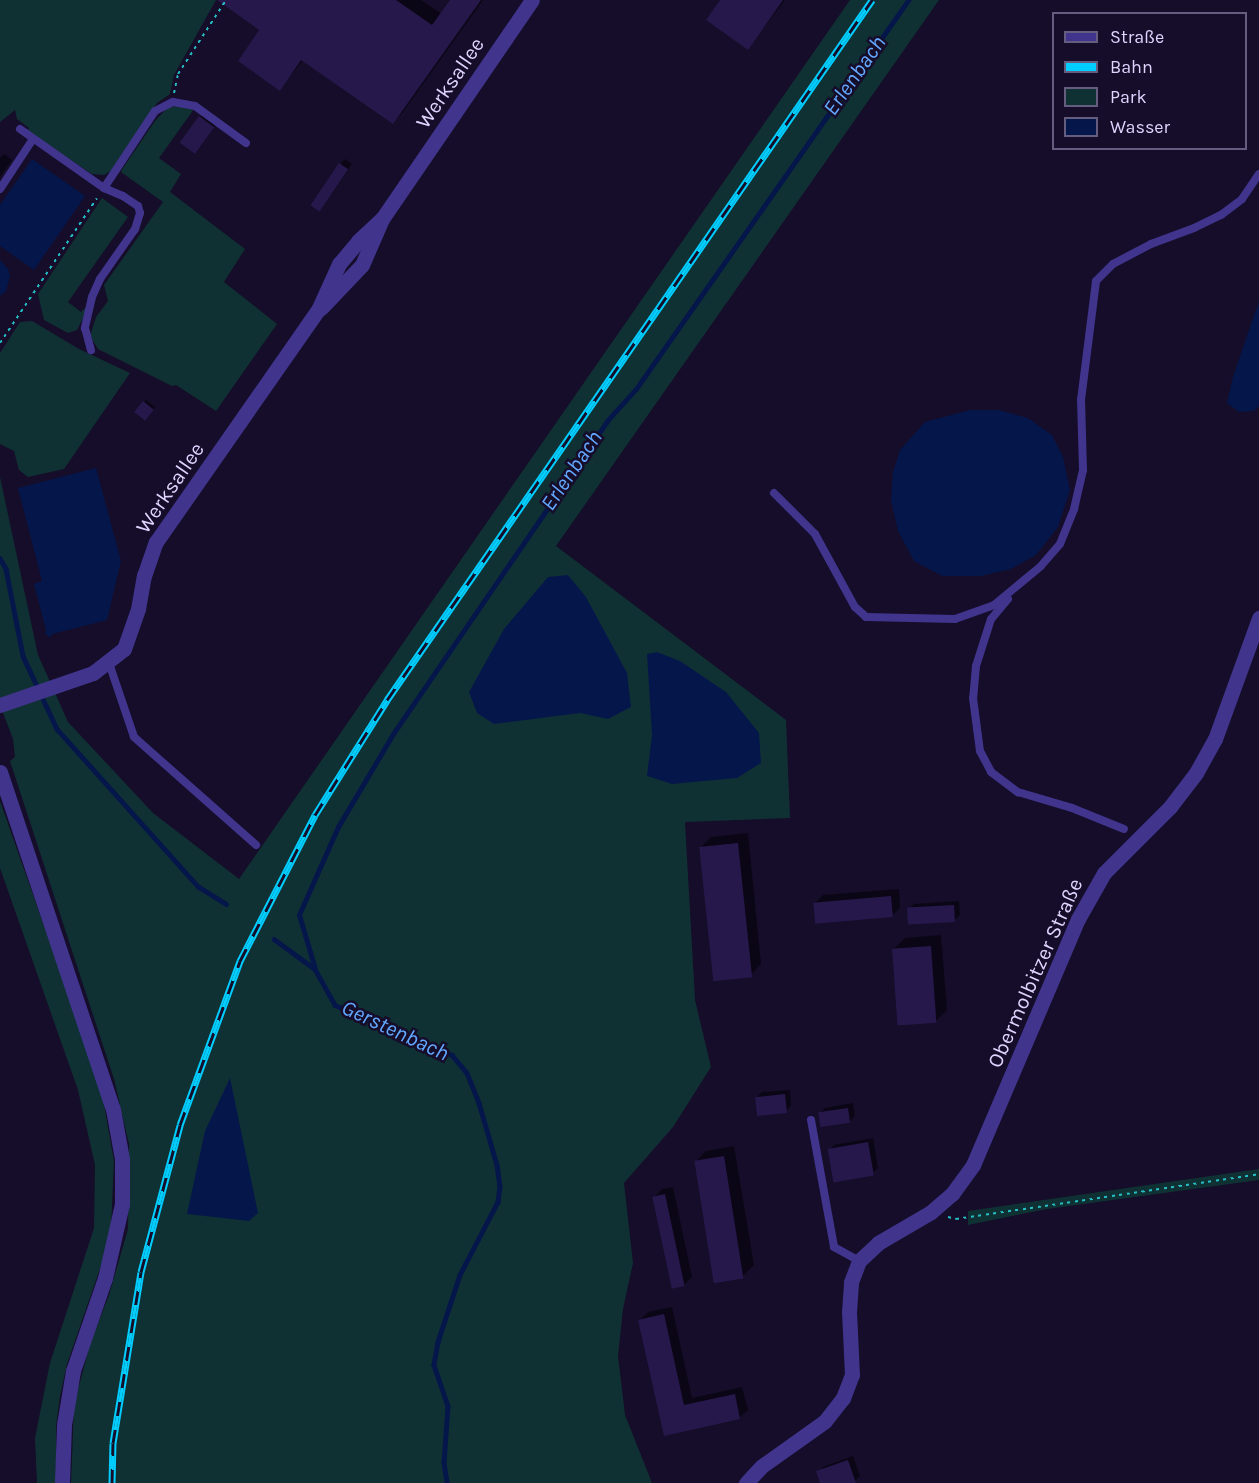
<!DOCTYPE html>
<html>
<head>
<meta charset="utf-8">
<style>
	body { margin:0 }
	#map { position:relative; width:1259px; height:1483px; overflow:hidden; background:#150d29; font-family:Karla,sans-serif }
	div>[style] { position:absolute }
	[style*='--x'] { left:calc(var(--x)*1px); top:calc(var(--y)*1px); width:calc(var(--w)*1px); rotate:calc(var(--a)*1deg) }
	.green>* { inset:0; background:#103134 }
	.water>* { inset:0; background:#05174a }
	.shadow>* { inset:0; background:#0007 }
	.stream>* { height:4.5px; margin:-2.25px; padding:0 2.25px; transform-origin:2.25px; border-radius:2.25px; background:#05174a }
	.building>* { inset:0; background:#27184c; transform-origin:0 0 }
	.path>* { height:2px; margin-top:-1px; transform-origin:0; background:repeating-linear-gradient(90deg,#23bfc5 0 3px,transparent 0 7.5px) }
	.service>* { height:8px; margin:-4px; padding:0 4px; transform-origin:4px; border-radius:4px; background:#40348c }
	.minor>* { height:15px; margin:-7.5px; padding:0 7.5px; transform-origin:7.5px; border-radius:7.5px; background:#40348c }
	.tertiary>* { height:15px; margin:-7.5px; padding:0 7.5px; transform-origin:7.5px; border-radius:7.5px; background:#40348c }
	.rail>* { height:7px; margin-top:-3.5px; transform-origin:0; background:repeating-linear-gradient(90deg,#150d29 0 14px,#01cdff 0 28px); box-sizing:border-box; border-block:2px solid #01cdff }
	span { translate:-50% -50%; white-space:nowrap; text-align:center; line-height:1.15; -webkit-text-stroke:5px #150d29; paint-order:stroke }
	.street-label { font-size:21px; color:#ded5ff }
	.water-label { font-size:22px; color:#63a8ff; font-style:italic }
	.legend { position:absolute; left:1052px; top:12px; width:195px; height:138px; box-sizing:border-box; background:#150d29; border:2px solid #655d7f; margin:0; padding:8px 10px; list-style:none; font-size:18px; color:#ded5ff }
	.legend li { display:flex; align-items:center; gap:12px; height:30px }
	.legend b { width:30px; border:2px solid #655d7f }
</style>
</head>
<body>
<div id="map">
	<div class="green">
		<div style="clip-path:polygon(0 0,216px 0,174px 75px,170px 94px,157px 103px,111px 171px,104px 175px,92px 174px,27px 131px,29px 128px,17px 119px,15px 110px,0 122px)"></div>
		<div style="clip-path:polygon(850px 0,939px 0,556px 546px,786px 720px,790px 818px,685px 822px,695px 1000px,711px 1067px,673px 1127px,624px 1183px,633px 1263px,623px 1309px,618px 1356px,625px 1415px,652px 1483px,71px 1483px,74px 1405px,90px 1344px,109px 1295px,128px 1229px,129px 1144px,114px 1079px,10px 761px,15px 757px,13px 739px,0 705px,0 477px,38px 655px,68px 722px,153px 813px,239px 879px)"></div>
		<div style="clip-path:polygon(183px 106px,194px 109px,159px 158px,181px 174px,170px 192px,245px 249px,224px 282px,277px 324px,216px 411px,176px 385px,172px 386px,98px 349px,90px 336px,96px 317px,108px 301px,104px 285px,163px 202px,121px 172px,123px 168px,155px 121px,168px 107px)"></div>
		<div style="clip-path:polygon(102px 198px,128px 217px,68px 302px,81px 312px,86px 307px,87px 310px,77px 330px,68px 333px,44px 320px,38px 294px)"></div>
		<div style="clip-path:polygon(32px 321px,79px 349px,130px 373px,64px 469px,28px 477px,19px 470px,14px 451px,0 444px,0 353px,20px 322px)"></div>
		<div style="clip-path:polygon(0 801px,101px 1088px,114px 1161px,111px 1227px,105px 1254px,67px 1364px,60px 1396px,56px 1426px,56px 1483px,37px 1483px,35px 1438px,50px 1363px,94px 1228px,95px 1165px,78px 1090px,0 868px)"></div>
		<div style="clip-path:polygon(1259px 1169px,1259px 1180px,1047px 1209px,968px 1225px,968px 1211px)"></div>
	</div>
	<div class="water">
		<div style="clip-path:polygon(32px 159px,85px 196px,34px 270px,0 246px,0 205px)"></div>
		<div style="clip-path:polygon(0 260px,8px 269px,10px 276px,6px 291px,0 296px)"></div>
		<div style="clip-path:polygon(1259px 301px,1259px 406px,1254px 411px,1239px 412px,1227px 403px,1233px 377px)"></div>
		<div style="clip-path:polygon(970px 410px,999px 410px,1028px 418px,1052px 435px,1063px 457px,1070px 490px,1058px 527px,1036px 555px,1011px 569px,981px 576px,942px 576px,914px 561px,898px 531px,891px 500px,893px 472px,900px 450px,925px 422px)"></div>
		<div style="clip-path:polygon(96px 468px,121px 561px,107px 620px,52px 634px,50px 638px,45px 633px,46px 630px,34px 584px,42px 581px,18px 488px)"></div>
		<div style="clip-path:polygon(568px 575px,586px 597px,627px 673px,631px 707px,608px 719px,580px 713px,494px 724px,477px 713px,469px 692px,504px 629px,548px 577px)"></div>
		<div style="clip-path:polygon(657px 652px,680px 661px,726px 692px,759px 733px,761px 763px,737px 778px,672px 784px,647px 776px,652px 735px,647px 654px)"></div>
		<div style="clip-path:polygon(230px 1078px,258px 1213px,249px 1221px,187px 1214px,205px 1131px)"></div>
	</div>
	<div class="shadow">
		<div style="clip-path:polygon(232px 0,421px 0,442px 14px,452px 0,483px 0,403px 112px,393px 122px,303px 60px,280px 89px,262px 30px)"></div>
		<div style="clip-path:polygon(722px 0,785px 0,748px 48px)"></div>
		<div style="clip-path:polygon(205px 112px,218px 122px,200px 147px,200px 117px)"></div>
		<div style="clip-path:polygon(4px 154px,12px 160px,0 177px,0 158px)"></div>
		<div style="clip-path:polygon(345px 159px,352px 164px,324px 205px,340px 164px)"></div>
		<div style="clip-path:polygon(146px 400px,155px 407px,148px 417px,144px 402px)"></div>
		<div style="clip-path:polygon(748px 833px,761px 964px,750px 976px,700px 848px,711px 837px)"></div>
		<div style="clip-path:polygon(899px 889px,900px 908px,892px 916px,815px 903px,823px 895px)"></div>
		<div style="clip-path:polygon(959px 901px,960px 915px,954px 921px,909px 909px,914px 904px)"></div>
		<div style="clip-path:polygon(941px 935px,947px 1010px,936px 1021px,894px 949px,905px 938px)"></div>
		<div style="clip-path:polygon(790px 1090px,791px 1106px,786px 1111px,757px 1097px,762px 1092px)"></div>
		<div style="clip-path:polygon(853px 1103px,855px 1116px,850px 1121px,820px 1113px,825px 1108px)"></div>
		<div style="clip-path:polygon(873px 1138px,878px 1168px,873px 1173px,829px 1151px,834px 1145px)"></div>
		<div style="clip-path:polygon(734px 1146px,754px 1265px,743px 1276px,695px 1162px,706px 1151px)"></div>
		<div style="clip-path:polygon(673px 1187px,692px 1277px,684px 1285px,654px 1197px,662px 1189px)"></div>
		<div style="clip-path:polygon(672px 1307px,692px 1398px,742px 1387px,748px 1410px,739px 1418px,665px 1434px,640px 1320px,648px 1312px)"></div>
		<div style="clip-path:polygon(853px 1456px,860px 1476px,855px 1481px,822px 1483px,818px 1472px,823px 1467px)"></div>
	</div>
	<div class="stream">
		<div style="--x:0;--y:558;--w:13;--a:61"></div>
		<div style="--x:6;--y:569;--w:89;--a:78.9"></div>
		<div style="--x:23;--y:656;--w:81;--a:65"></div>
		<div style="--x:57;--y:729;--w:212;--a:48.1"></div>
		<div style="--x:199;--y:887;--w:32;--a:32"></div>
		<div style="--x:274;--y:939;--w:51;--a:36.2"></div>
		<div style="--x:315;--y:969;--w:41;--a:60.9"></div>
		<div style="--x:335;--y:1005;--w:127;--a:23.1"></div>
		<div style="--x:452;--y:1055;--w:23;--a:50"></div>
		<div style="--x:467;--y:1073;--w:32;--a:68"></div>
		<div style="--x:479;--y:1103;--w:65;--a:73.8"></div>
		<div style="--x:497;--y:1165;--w:21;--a:82"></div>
		<div style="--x:500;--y:1186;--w:16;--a:97"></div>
		<div style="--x:498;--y:1202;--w:82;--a:117.5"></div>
		<div style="--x:460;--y:1275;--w:71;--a:108.2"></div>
		<div style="--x:438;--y:1342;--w:23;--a:100"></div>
		<div style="--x:434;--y:1365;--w:43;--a:71.1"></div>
		<div style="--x:448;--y:1406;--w:57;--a:94"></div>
		<div style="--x:444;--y:1463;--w:20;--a:81"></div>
		<div style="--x:315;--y:969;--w:56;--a:-106.5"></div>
		<div style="--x:299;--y:915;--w:96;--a:-66.1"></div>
		<div style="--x:338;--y:827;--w:108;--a:-59.4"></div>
		<div style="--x:393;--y:734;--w:379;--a:-55.6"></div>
		<div style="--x:607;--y:421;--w:43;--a:-47.8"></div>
		<div style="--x:636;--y:389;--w:475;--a:-55"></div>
	</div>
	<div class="building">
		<div style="clip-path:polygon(217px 0,396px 0,432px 25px,450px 0,481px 0,393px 124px,301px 60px,280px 91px,238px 61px,259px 30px)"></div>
		<div style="clip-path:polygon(720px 0,783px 0,748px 50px,706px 20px)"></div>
		<div style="left:199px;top:116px;width:19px;height:33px;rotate:36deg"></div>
		<div style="left:339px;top:163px;width:11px;height:51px;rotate:34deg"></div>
		<div style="left:143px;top:401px;width:14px;height:14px;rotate:39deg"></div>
		<div style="left:738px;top:843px;width:135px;height:39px;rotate:84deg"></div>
		<div style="left:891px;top:896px;width:21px;height:78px;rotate:85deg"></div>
		<div style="left:954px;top:905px;width:17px;height:47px;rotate:87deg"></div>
		<div style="left:931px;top:946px;width:77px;height:39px;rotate:86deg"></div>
		<div style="left:785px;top:1094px;width:19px;height:30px;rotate:84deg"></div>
		<div style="left:848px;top:1108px;width:15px;height:30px;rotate:82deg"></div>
		<div style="left:868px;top:1142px;width:34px;height:41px;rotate:80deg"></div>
		<div style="left:724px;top:1156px;width:124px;height:30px;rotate:81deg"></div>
		<div style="left:665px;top:1194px;width:94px;height:13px;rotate:78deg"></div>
		<div style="clip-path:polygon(664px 1314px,684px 1405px,735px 1394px,740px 1419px,664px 1436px,638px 1320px)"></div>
		<div style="clip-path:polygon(848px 1460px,856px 1483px,820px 1483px,816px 1471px)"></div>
	</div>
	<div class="path">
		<div style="--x:174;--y:93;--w:19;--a:-78"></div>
		<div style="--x:178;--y:74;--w:88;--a:-57"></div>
		<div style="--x:0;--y:343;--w:174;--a:-56.2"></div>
		<div style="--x:948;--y:1217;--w:8;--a:14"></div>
		<div style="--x:956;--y:1219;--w:306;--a:-8.4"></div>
	</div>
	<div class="service">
		<div style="--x:20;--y:129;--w:103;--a:35.1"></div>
		<div style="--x:104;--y:188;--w:21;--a:23"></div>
		<div style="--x:123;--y:196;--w:18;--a:34"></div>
		<div style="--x:138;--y:206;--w:7;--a:74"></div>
		<div style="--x:140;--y:213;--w:17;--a:107"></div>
		<div style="--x:135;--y:229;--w:61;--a:125"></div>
		<div style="--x:100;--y:279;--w:20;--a:114"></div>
		<div style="--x:92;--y:297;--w:32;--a:103"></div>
		<div style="--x:85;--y:328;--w:23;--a:75"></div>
		<div style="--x:104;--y:188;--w:92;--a:-56.5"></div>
		<div style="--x:155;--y:111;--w:20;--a:-27"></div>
		<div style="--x:173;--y:102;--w:22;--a:10"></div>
		<div style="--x:195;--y:106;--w:63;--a:36"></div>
		<div style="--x:0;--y:189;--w:60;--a:-56.6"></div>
		<div style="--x:774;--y:493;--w:58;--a:45"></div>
		<div style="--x:815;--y:534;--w:83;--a:61.3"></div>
		<div style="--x:855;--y:607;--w:15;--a:42"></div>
		<div style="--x:866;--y:617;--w:89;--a:1.3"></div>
		<div style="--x:955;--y:619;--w:41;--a:-19.7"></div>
		<div style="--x:994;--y:605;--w:60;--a:-39.6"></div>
		<div style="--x:1040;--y:567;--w:30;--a:-49"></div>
		<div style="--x:1060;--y:544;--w:38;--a:-68"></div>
		<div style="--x:1074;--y:509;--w:40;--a:-77"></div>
		<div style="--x:1083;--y:470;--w:70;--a:-91.6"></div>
		<div style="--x:1081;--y:400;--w:120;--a:-82.8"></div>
		<div style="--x:1096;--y:281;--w:24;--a:-45"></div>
		<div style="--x:1113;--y:264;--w:43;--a:-27.8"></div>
		<div style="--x:1151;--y:244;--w:46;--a:-20.4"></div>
		<div style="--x:1194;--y:228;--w:30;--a:-26"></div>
		<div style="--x:1221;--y:215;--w:26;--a:-37"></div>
		<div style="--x:1242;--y:199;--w:30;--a:-56"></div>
		<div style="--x:1008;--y:599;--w:26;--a:130"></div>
		<div style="--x:991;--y:619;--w:49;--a:107.7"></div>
		<div style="--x:976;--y:666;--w:32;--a:95"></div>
		<div style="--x:973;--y:698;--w:53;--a:82.5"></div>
		<div style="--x:980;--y:751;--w:24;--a:62"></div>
		<div style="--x:991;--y:772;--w:34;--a:37"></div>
		<div style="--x:1018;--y:792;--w:56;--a:16.5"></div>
		<div style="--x:1072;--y:808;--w:56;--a:22"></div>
		<div style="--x:109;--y:663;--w:78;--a:71.3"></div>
		<div style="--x:134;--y:737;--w:163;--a:41.5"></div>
		<div style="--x:811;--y:1120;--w:129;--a:79.7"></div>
		<div style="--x:834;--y:1247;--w:29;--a:29"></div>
	</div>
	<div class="minor">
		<div style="--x:321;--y:308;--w:59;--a:-46.4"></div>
		<div style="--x:362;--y:265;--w:50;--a:-66.5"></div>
		<div style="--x:382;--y:219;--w:265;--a:-55.6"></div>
		<div style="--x:0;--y:705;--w:98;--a:-19"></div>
		<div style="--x:93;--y:673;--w:39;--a:-38"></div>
		<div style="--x:124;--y:649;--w:42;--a:-70.7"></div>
		<div style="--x:138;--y:609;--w:34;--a:-80"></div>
		<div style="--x:144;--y:576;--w:36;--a:-71"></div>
		<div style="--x:156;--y:542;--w:283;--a:-55.1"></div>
		<div style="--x:318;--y:310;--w:51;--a:-65.5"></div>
		<div style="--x:339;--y:264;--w:30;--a:-50"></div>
		<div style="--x:358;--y:241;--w:33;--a:-43"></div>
		<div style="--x:746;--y:1483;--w:23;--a:-47"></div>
		<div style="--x:762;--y:1466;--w:77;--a:-35.5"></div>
		<div style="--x:825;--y:1421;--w:29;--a:-52"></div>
		<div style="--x:843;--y:1398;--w:25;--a:-69"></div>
		<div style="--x:852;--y:1375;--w:63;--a:-92.7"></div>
		<div style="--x:849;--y:1312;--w:30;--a:-86"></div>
		<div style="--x:851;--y:1282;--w:22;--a:-69"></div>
		<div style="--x:859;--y:1261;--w:26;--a:-43"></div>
		<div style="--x:878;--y:1243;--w:61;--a:-30.3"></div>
		<div style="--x:931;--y:1212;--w:28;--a:-41"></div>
		<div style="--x:952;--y:1194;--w:36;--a:-54"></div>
		<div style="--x:973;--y:1165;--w:267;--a:-66.9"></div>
		<div style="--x:1078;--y:919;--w:53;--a:-60.5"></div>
		<div style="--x:1104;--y:873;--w:93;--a:-45"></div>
		<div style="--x:1170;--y:807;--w:43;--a:-52.6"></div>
		<div style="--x:1196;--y:773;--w:39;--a:-61"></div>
		<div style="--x:1215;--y:739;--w:129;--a:-70"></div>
	</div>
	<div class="tertiary">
		<div style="--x:0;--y:772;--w:355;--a:71.5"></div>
		<div style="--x:113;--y:1109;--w:51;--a:79.8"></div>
		<div style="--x:122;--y:1159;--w:45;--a:90"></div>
		<div style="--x:122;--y:1204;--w:76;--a:102.9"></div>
		<div style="--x:105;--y:1278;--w:98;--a:109"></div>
		<div style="--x:73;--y:1371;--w:55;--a:99.5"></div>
		<div style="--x:64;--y:1425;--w:58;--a:92"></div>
	</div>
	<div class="rail">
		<div style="--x:112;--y:1483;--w:40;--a:-88.6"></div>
		<div style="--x:113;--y:1443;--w:173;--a:-80.7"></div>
		<div style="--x:141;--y:1272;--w:152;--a:-75.1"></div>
		<div style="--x:180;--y:1125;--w:175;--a:-69.9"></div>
		<div style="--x:240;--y:961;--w:164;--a:-62.8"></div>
		<div style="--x:315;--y:815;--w:136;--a:-57.9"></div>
		<div style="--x:387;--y:700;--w:852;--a:-55.28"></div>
	</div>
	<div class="street-label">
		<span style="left:450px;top:83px;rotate:-56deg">Werksallee</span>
		<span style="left:170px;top:488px;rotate:-56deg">Werksallee</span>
		<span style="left:1035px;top:973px;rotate:-66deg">Obermolbitzer Straße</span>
	</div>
	<div class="water-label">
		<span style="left:855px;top:76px;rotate:-55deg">Erlenbach</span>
		<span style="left:572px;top:471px;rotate:-56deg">Erlenbach</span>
		<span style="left:395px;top:1031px;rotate:25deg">Gerstenbach</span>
	</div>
	<ul class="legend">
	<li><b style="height:8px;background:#40348c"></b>Straße</li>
	<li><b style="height:8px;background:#01cdff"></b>Bahn</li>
	<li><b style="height:16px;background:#103134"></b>Park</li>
	<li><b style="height:16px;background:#05174a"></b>Wasser</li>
	</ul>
</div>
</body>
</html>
